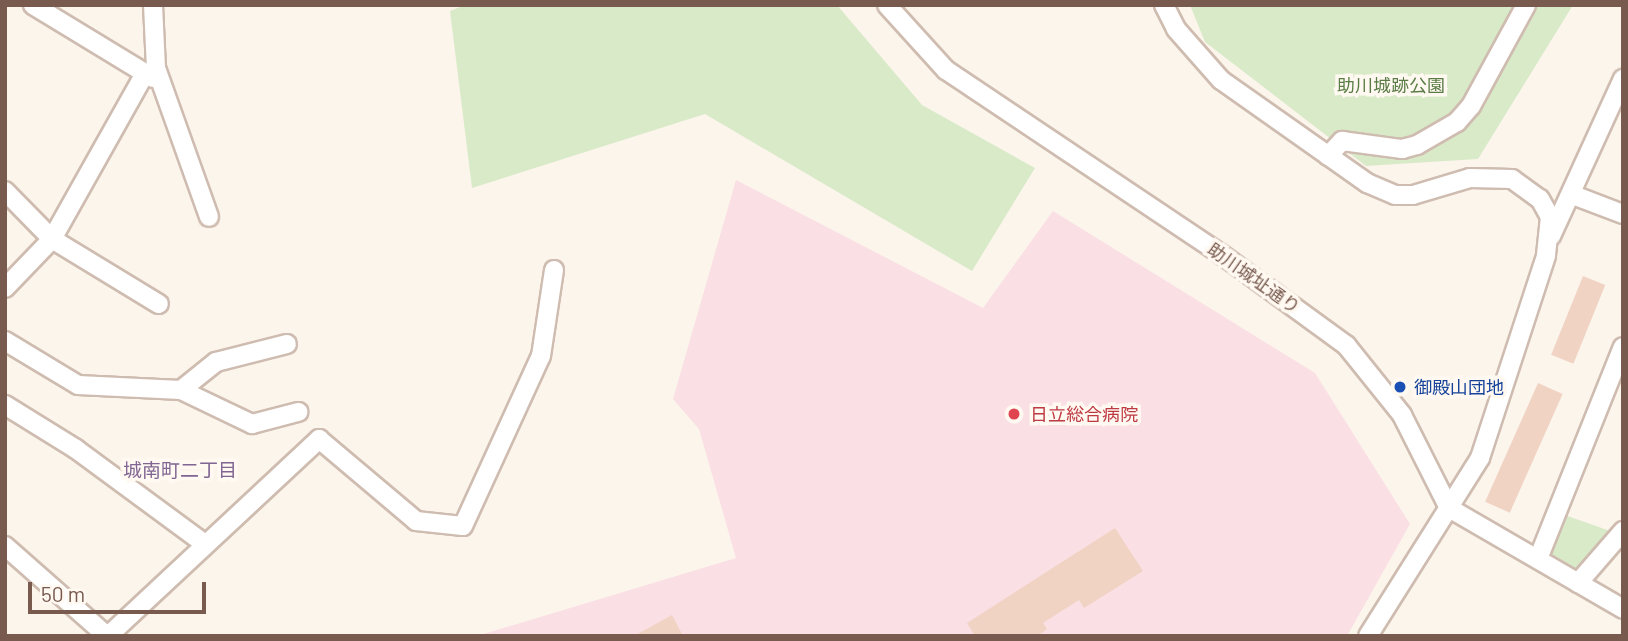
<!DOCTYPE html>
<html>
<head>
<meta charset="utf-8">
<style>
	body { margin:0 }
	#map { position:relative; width:1628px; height:641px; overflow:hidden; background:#fcf5ec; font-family:Barlow,"Noto Sans JP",sans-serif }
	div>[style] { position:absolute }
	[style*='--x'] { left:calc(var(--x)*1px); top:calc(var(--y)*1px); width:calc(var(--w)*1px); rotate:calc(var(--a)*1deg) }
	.medical>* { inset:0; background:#fadfe4 }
	.green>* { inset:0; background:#d9eac9 }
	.building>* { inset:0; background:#f1d3c4; transform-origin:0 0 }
	.roads { filter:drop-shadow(2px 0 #cfbcb0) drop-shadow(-2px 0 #cfbcb0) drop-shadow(0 2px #cfbcb0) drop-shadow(0 -2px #cfbcb0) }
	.street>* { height:18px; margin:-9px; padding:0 9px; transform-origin:9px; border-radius:9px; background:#fff }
	.dots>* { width:19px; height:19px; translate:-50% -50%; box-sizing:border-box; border:4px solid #fff9f2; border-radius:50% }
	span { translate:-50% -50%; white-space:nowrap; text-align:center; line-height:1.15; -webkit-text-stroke:7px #fff9f2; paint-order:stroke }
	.park-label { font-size:18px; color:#5a7d46 }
	.street-label { font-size:18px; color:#785a4e }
	.transit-label { font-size:18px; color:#164399 }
	.left { translate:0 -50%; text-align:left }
	.health-label { font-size:18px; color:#be3a42 }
	.neighbourhood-label { font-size:19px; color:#816693 }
	.frame { position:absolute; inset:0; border:7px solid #785a4e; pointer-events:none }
	.scale { position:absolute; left:28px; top:582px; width:178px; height:32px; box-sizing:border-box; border:4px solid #785a4e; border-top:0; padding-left:9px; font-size:21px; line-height:24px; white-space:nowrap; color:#785a4e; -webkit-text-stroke:5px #fff9f2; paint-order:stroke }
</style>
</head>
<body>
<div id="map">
	<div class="medical">
		<div style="clip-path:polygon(736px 180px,983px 308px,1053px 211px,1315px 373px,1410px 524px,1347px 636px,477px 636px,736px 558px,699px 429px,673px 399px)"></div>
	</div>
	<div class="green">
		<div style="clip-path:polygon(465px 5px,837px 5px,922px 105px,1035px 168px,972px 271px,705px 114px,472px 188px,450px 11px)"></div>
		<div style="clip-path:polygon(1190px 5px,1573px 5px,1478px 159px,1366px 166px,1205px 42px)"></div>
		<div style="clip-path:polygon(1559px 513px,1616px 533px,1576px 579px,1540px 558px)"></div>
	</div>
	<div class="building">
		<div style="left:1583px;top:276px;width:24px;height:85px;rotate:22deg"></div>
		<div style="left:1538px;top:383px;width:27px;height:130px;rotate:24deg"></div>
		<div style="clip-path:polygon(1115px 528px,1143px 571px,1084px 608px,1079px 600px,1043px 623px,1047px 629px,1037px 636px,975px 636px,967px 623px)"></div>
		<div style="clip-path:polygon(672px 615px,683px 636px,634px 636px)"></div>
	</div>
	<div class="roads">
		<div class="street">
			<div style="--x:33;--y:5;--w:140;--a:31.3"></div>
			<div style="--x:153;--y:5;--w:63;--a:87.3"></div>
			<div style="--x:156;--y:68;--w:158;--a:70.4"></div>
			<div style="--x:887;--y:5;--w:88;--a:47.8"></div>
			<div style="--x:946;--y:70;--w:331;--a:33.8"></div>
			<div style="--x:1221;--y:254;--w:155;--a:36.1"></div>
			<div style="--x:1346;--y:345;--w:90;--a:51.3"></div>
			<div style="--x:1402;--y:415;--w:104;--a:63.2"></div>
			<div style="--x:1164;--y:5;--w:27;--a:63"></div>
			<div style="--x:1176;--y:29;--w:68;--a:48.6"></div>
			<div style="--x:1221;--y:80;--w:179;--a:35.2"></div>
			<div style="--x:1367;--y:183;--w:30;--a:23"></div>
			<div style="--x:1395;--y:195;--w:18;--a:0"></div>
			<div style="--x:1413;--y:195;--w:59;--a:-16.6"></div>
			<div style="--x:1470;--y:178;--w:42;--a:1.4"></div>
			<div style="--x:1512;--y:179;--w:34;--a:36"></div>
			<div style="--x:1540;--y:199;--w:21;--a:61"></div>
			<div style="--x:1550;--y:217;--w:39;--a:96"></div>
			<div style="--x:1546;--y:256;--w:213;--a:108.1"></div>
			<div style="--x:1480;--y:458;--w:210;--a:122.2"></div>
			<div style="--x:1328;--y:156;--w:21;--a:-47"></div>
			<div style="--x:1342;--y:141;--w:61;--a:7.6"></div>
			<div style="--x:1402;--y:149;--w:16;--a:-15"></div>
			<div style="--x:1417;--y:145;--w:46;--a:-29.9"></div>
			<div style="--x:1457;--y:122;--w:21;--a:-49"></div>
			<div style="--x:1471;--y:106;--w:115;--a:-61.4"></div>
			<div style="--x:5;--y:191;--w:67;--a:45.6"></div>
			<div style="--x:52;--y:239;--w:190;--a:-60.7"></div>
			<div style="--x:1573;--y:195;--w:53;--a:20.8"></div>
			<div style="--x:1551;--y:236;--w:173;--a:-65.4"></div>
			<div style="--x:5;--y:288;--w:68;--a:-46.2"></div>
			<div style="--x:52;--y:239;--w:125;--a:31.3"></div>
			<div style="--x:5;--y:341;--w:85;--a:31.1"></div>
			<div style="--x:78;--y:385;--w:103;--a:2.8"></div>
			<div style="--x:181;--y:390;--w:79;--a:25.6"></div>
			<div style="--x:252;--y:424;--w:48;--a:-14.6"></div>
			<div style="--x:181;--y:390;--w:45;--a:-38.7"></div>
			<div style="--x:216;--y:362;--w:73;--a:-14.2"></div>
			<div style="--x:5;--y:405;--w:84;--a:31.8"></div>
			<div style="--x:76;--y:449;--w:160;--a:36.4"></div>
			<div style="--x:1449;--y:508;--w:201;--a:30.1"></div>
			<div style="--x:5;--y:546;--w:136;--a:41.4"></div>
			<div style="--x:1538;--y:559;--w:228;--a:-68.2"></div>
			<div style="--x:1578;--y:583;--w:69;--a:-49.1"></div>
			<div style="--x:108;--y:636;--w:289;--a:-43"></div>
			<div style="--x:319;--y:439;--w:127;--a:40.2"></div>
			<div style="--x:416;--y:521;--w:47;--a:6.1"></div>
			<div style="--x:463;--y:526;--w:187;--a:-65.4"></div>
			<div style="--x:541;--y:356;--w:87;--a:-81.4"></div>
		</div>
	</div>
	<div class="dots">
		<div style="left:1400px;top:387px;background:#1a4fb4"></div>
		<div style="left:1014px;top:414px;background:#e0444e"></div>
	</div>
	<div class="park-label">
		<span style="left:1391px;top:85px">助川城跡公園</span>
	</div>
	<div class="street-label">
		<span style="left:1254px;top:278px;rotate:35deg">助川城址通り</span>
	</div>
	<div class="transit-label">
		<span class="left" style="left:1414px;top:387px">御殿山団地</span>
	</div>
	<div class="health-label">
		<span class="left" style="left:1030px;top:414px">日立総合病院</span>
	</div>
	<div class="neighbourhood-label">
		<span style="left:180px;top:470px">城南町二丁目</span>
	</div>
	<div class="frame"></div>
	<div class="scale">50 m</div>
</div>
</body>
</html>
